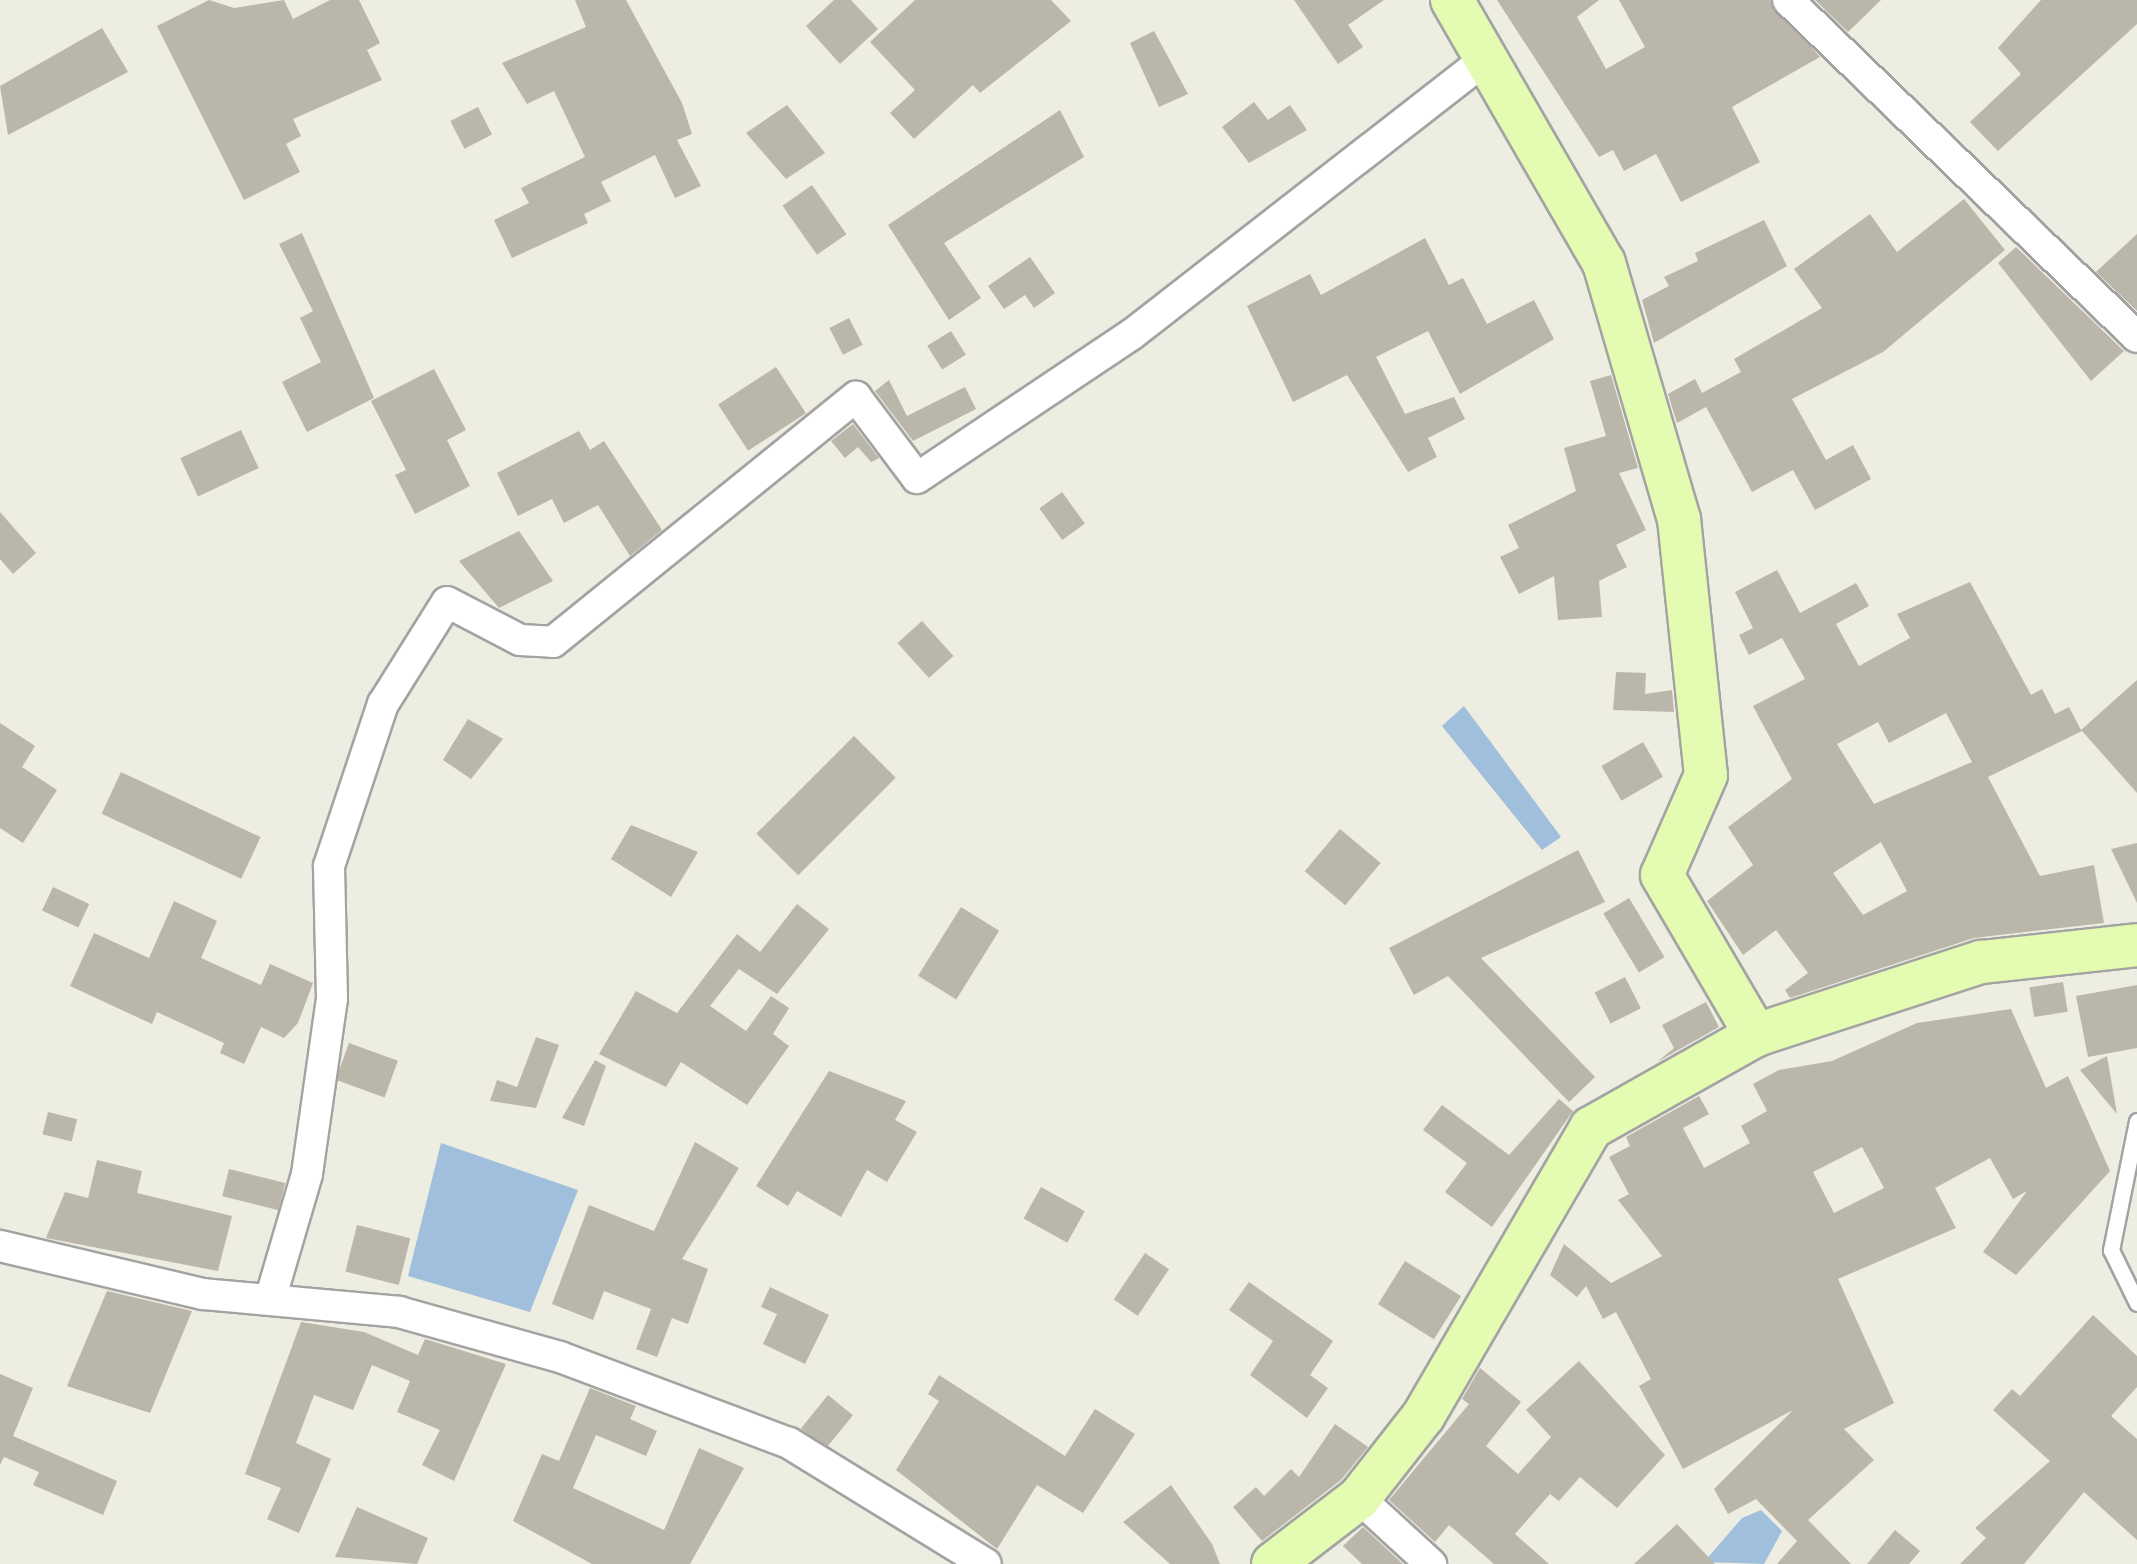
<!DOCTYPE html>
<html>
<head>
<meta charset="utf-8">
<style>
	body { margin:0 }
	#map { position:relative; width:2137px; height:1564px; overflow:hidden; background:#eeede1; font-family:Figtree,sans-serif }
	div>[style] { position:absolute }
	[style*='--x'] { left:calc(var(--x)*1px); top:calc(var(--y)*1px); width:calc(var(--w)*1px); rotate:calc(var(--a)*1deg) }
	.water>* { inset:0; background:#a0bfdd }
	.building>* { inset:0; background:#bab6aa; transform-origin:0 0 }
	.roads { filter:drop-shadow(2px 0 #a3a3a3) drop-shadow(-2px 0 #a3a3a3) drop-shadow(0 2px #a3a3a3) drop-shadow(0 -2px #a3a3a3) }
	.lane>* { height:15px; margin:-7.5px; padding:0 7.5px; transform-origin:7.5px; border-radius:7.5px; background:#fff }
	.street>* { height:30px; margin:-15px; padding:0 15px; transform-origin:15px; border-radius:15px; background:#fff }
	.secondary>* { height:42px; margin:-21px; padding:0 21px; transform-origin:21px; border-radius:21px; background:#e4fbb2 }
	span { translate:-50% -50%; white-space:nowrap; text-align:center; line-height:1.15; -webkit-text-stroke:9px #fff; paint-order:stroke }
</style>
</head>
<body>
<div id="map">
	<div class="water">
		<div style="clip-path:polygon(1464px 706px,1561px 837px,1542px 850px,1442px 726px)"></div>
		<div style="clip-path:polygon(441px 1143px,578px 1190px,530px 1312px,408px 1276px)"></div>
		<div style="clip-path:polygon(1761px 1510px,1782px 1531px,1764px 1564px,1704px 1562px,1742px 1518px)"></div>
	</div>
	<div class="building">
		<div style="clip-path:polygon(209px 0,234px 8px,284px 0,293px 19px,330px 0,359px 0,380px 43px,367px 50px,382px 80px,293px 119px,301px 136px,286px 144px,300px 172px,244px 200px,157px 26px)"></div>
		<div style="clip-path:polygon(575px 0,626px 0,682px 103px,692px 134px,677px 140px,701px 186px,675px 198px,655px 155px,601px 182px,611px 201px,584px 214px,588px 223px,512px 258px,494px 220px,529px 203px,521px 188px,585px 157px,554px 91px,527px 104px,502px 63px,586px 27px)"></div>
		<div style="clip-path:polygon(834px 0,851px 0,878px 29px,840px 64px,806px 26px)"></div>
		<div style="clip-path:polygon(915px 0,1051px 0,1071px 21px,980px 93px,973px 85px,914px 139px,890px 113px,915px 90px,870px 42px)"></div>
		<div style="clip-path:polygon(1294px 0,1384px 0,1348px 25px,1363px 47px,1338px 64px)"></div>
		<div style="clip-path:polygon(1497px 0,1599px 0,1577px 17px,1606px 69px,1645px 47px,1619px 0,1770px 0,1820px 57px,1732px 107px,1760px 162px,1681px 202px,1656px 154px,1624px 171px,1613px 150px,1599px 157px)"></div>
		<div style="clip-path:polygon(1815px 0,1881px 0,1848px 32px)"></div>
		<div style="clip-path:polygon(2041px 0,2137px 0,2137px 24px,1998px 151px,1970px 122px,2021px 74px,1998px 48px)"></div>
		<div style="clip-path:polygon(102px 28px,128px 72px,8px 135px,0 86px)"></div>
		<div style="clip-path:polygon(1154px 31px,1188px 94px,1159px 107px,1130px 43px)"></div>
		<div style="clip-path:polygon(1254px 102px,1268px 120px,1290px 105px,1307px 130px,1249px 163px,1222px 127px)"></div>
		<div style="clip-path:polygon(787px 105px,825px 153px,786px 179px,746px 133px)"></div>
		<div style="left:478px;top:107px;width:31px;height:31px;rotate:63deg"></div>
		<div style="clip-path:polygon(1060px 110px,1084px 157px,944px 243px,981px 298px,949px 320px,888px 225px)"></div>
		<div style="left:812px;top:185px;width:60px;height:36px;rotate:55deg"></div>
		<div style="clip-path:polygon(1964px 199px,2005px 250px,1883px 352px,1792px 399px,1826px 460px,1853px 445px,1871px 479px,1815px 510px,1793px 470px,1752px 492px,1706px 407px,1677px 423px,1668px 394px,1695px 379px,1702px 393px,1741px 372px,1734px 359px,1822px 308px,1794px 269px,1870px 214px,1897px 252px)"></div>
		<div style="clip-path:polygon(1764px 220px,1787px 266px,1654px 343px,1642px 300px,1669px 286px,1664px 277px,1698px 261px,1695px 253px)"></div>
		<div style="clip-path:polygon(302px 233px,374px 398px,307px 432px,282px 382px,321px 362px,300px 318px,313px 311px,279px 244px)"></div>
		<div style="clip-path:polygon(2137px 234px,2137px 311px,2096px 272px)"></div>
		<div style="clip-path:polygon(1425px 238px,1449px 285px,1463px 278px,1487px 324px,1534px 300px,1554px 339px,1460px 394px,1428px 331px,1376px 357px,1405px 414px,1454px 397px,1465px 419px,1428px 438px,1437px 457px,1408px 472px,1347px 375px,1293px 402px,1247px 306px,1310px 274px,1321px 295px)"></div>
		<div style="clip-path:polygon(2016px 247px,2124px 351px,2091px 381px,1998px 263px)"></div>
		<div style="clip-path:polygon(1030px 257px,1055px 293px,1034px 308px,1025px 295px,1004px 309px,988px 286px)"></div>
		<div style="left:849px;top:318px;width:30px;height:22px;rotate:63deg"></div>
		<div style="left:951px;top:331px;width:28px;height:28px;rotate:58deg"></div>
		<div style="left:776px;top:367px;width:55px;height:69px;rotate:57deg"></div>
		<div style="clip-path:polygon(434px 369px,466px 430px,447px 440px,470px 486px,415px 514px,395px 475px,406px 470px,371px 401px)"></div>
		<div style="clip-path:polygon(1611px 375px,1638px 468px,1619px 473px,1646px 530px,1616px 545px,1627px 567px,1599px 581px,1602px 617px,1558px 620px,1554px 576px,1519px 594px,1500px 557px,1519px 548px,1508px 525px,1576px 491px,1564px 448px,1606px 436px,1590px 381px)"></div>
		<div style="clip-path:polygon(889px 380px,907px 416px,965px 387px,976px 409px,913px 441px,875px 391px)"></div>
		<div style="clip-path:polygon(853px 424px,879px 458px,871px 462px,858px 447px,845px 458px,831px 441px)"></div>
		<div style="left:241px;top:430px;width:42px;height:67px;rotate:65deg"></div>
		<div style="clip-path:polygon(579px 431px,590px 450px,604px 441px,662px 530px,630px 556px,598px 505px,564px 523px,552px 499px,518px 516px,497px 473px)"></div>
		<div style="left:1062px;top:492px;width:39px;height:28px;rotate:54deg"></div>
		<div style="clip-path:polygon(0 512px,36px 553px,13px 574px,0 559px)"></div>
		<div style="clip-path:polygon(519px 531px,553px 581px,499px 608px,459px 561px)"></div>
		<div style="clip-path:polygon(evenodd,1777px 570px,1800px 613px,1856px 583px,1869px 606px,1836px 624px,1859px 666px,1910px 638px,1897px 614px,1970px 582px,2031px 695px,2042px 689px,2055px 714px,2069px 707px,2081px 730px,2137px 680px,2137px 793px,2082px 731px,1988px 777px,2040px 876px,2094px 865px,2104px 923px,1974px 938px,1790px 998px,1785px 990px,1808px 973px,1776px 930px,1743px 955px,1707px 901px,1753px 865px,1728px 827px,1792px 779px,1753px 706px,1805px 679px,1782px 638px,1749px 655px,1739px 635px,1753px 628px,1735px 592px,1777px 570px,1946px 713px,1972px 762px,1874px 804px,1837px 744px,1878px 722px,1889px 743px,1946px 713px,1777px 570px,1881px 842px,1907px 891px,1863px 915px,1833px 873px,1881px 842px)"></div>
		<div style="left:922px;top:621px;width:47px;height:33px;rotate:48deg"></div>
		<div style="clip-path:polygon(1616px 672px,1646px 673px,1645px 694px,1672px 690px,1674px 712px,1613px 710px)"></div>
		<div style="clip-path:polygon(468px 719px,503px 739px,471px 779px,443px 760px)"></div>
		<div style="clip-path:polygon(0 723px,35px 746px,22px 767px,57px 790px,23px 843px,0 828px)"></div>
		<div style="left:854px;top:736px;width:59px;height:138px;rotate:45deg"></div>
		<div style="left:1643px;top:742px;width:40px;height:48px;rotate:60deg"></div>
		<div style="left:121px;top:772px;width:154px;height:46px;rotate:25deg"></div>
		<div style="clip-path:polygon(631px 825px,698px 852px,671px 897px,611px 859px)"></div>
		<div style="left:1340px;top:829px;width:53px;height:55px;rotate:40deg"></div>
		<div style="clip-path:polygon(2137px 843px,2137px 903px,2111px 849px)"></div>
		<div style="clip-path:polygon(1578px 850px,1605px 902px,1481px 958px,1595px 1077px,1569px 1102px,1448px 976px,1414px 995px,1389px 948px)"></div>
		<div style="left:53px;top:887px;width:40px;height:26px;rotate:25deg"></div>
		<div style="left:1629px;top:898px;width:69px;height:30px;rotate:59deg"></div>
		<div style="clip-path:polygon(174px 901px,217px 921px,201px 958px,261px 985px,270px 964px,313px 983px,298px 1023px,284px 1038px,261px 1027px,244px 1064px,220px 1053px,224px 1043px,157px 1012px,152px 1024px,70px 986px,94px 933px,149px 958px)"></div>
		<div style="clip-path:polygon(797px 904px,829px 929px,777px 994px,739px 969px,710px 1006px,746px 1031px,771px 996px,789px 1008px,773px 1034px,789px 1046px,747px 1105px,681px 1062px,666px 1087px,599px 1054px,636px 991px,677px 1013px,737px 934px,760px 952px)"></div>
		<div style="left:961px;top:907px;width:45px;height:81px;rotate:32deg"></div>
		<div style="left:1625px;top:977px;width:35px;height:34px;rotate:63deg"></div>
		<div style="left:2063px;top:982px;width:30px;height:34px;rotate:81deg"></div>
		<div style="clip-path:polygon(2137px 985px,2137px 1048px,2088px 1057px,2076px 996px)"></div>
		<div style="clip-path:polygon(1706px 1002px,1719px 1027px,1657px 1062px,1674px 1048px,1662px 1025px)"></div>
		<div style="clip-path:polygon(evenodd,2011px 1009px,2046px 1088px,2068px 1076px,2110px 1171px,2016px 1275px,1983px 1252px,2027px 1191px,2013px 1199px,1990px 1158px,1935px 1188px,1956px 1228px,1838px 1279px,1894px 1403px,1844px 1429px,1874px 1460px,1808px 1520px,1851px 1564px,1777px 1564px,1797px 1541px,1756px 1499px,1728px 1514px,1714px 1489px,1793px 1410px,1683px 1469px,1639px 1386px,1651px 1379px,1616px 1312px,1603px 1319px,1586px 1286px,1577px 1297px,1550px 1275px,1564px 1244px,1611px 1283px,1662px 1256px,1618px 1200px,1629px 1194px,1609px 1157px,1630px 1146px,1626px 1137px,1699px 1096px,1709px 1114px,1683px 1128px,1704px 1168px,1750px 1143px,1741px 1126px,1767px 1111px,1753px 1084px,1779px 1070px,1832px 1061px,1917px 1023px,2011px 1009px,1862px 1147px,1884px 1188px,1834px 1213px,1813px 1172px,1862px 1147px)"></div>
		<div style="clip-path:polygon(536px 1037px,559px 1045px,536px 1108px,490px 1101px,497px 1080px,517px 1087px)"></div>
		<div style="left:349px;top:1043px;width:52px;height:39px;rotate:20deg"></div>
		<div style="clip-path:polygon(2107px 1056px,2117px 1114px,2080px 1070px)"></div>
		<div style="clip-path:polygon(595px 1060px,606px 1066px,584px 1126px,562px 1118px)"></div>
		<div style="clip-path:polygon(829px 1071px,906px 1101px,895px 1120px,917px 1132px,887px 1182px,867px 1170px,841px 1217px,797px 1191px,788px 1206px,756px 1186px)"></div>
		<div style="clip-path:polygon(1559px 1099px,1573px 1111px,1492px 1227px,1445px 1192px,1467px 1163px,1423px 1130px,1442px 1105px,1509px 1155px)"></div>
		<div style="left:48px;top:1112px;width:30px;height:23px;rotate:14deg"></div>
		<div style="clip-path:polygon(695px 1142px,739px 1168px,682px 1259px,708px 1269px,688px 1324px,672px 1318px,657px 1357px,636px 1349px,651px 1309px,604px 1291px,593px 1320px,552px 1304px,589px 1205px,654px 1231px)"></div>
		<div style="clip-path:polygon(97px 1160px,142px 1171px,137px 1193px,232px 1216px,218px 1271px,46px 1238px,65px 1192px,88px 1198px)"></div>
		<div style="left:229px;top:1169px;width:58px;height:28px;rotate:14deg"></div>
		<div style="left:1041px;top:1187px;width:50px;height:36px;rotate:29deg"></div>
		<div style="left:357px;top:1225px;width:55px;height:48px;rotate:14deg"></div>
		<div style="left:1145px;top:1253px;width:29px;height:56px;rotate:34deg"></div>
		<div style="left:1405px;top:1261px;width:66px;height:51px;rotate:32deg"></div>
		<div style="clip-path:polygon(1249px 1282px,1333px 1341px,1310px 1375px,1328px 1388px,1307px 1418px,1250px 1375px,1273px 1341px,1229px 1310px)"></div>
		<div style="clip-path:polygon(770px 1287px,829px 1315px,805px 1364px,763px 1344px,777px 1314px,761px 1307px)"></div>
		<div style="clip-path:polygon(107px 1291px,192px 1311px,150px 1413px,67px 1386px)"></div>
		<div style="clip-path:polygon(2093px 1315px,2137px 1356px,2137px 1387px,2111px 1416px,2137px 1439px,2137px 1540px,2084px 1492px,2024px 1564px,1960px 1564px,1986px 1538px,1975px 1528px,2050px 1461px,1993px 1410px,2012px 1389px,2020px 1396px)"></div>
		<div style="clip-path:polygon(301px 1322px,364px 1332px,418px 1355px,425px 1339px,506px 1364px,454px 1481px,422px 1465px,440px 1430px,397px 1412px,410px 1381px,372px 1365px,353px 1410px,314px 1395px,296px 1443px,331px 1459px,299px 1533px,267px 1519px,281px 1488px,245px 1474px)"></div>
		<div style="clip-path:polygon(1579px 1361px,1665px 1455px,1617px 1508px,1580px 1477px,1559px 1501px,1550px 1494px,1515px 1534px,1549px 1564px,1494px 1564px,1449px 1525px,1435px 1542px,1389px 1500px,1469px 1404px,1462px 1399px,1480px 1368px,1521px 1402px,1486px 1446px,1518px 1474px,1551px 1437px,1526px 1410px)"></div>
		<div style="clip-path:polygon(0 1374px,33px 1388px,13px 1436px,117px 1481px,103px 1515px,33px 1485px,39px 1472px,4px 1457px,0 1465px)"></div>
		<div style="clip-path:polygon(939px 1375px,1065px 1456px,1095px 1409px,1135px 1434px,1083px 1513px,1037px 1485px,997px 1549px,896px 1470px,939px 1401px,928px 1394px)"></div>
		<div style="clip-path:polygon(590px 1388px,636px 1406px,630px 1419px,657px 1431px,646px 1456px,596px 1435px,573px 1488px,664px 1530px,699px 1448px,744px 1468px,690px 1564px,592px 1564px,513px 1521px,542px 1454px,559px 1461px)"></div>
		<div style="left:828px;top:1395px;width:32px;height:43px;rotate:39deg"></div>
		<div style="clip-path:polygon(1335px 1424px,1368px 1447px,1341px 1480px,1262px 1541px,1233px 1507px,1256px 1487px,1264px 1496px,1291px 1469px,1299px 1477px)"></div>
		<div style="clip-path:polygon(1171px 1485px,1212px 1544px,1220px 1564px,1170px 1564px,1123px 1522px)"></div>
		<div style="clip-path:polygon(357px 1507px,428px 1538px,417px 1564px,335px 1557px)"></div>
		<div style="clip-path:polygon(1677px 1524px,1715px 1564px,1634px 1564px)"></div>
		<div style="clip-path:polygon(1363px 1527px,1403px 1564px,1362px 1564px,1343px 1546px)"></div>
		<div style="clip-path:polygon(1895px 1530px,1920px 1551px,1909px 1564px,1867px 1564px)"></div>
	</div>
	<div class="roads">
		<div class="lane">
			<div style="--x:2137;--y:1121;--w:132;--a:101.4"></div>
			<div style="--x:2111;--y:1250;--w:59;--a:63.9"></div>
		</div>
		<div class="street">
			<div style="--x:1788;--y:0;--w:485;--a:44"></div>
			<div style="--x:0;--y:1246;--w:209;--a:13.3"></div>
			<div style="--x:203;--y:1294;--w:197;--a:5.2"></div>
			<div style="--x:399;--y:1312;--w:167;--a:15.6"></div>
			<div style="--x:560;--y:1357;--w:245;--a:20.6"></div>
			<div style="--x:789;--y:1443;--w:231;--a:31.6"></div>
			<div style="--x:270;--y:1300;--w:131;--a:-73.6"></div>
			<div style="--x:307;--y:1174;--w:177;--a:-81.9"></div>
			<div style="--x:332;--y:999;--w:133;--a:-91.3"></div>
			<div style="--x:329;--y:866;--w:171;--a:-71.6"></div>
			<div style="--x:383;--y:704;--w:120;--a:-57.9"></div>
			<div style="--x:447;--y:602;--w:82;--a:27.5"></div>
			<div style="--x:520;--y:640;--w:33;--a:3"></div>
			<div style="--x:553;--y:642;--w:390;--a:-39"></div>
			<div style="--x:856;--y:397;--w:101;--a:53"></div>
			<div style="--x:917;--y:478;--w:257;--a:-33.8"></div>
			<div style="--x:1131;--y:335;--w:452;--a:-37.9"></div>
			<div style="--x:1359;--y:1498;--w:98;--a:42.5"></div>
		</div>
		<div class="secondary">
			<div style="--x:1452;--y:0;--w:304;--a:60"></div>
			<div style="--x:1604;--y:263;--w:267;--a:73.7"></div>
			<div style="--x:1679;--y:519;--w:257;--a:84"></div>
			<div style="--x:1706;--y:775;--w:109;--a:113.7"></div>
			<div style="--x:1662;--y:875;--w:186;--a:59.6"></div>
			<div style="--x:1273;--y:1564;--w:108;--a:-37.5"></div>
			<div style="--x:1359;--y:1498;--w:105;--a:-51.9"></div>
			<div style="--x:1424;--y:1415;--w:332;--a:-59.8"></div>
			<div style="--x:1591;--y:1128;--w:189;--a:-29.4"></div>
			<div style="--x:1756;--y:1035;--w:237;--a:-18"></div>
			<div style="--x:1981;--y:962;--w:157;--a:-6.2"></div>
		</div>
	</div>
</div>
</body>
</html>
